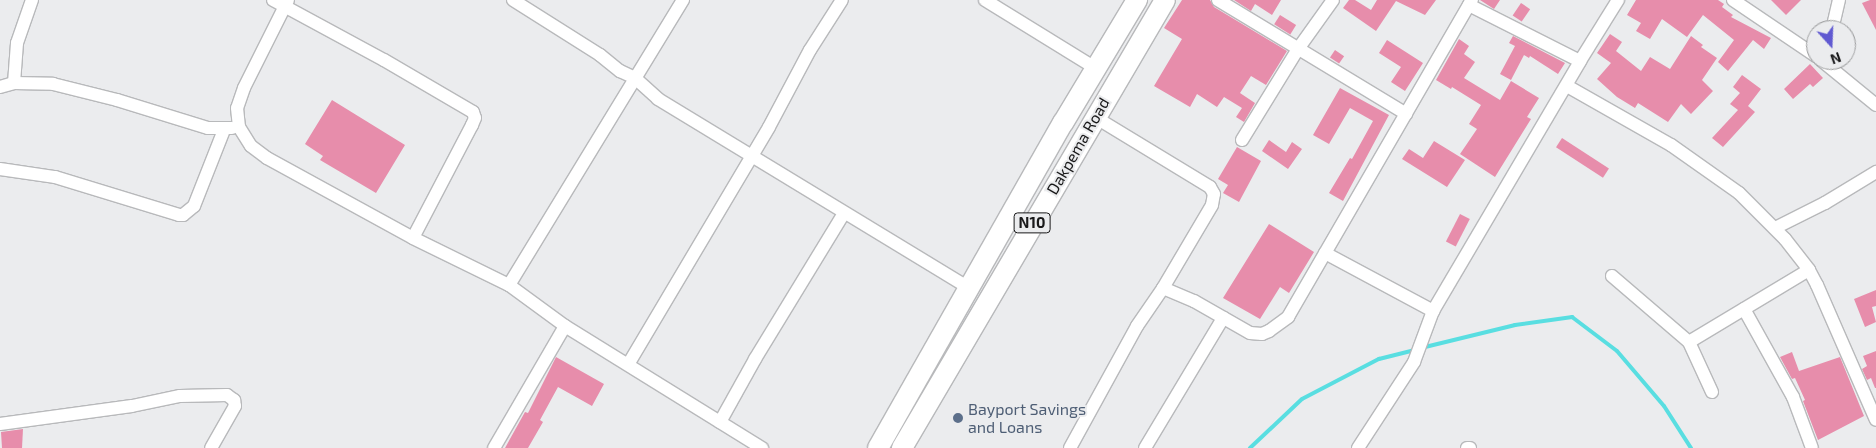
<!DOCTYPE html>
<html>
<head>
<meta charset="utf-8">
<style>
	body { margin:0 }
	#map { position:relative; width:1876px; height:448px; overflow:hidden; background:#ebecee; font-family:"Exo 2",sans-serif }
	div>[style] { position:absolute }
	[style*='--x'] { left:calc(var(--x)*1px); top:calc(var(--y)*1px); width:calc(var(--w)*1px); rotate:calc(var(--a)*1deg) }
	.stream>* { height:4px; margin:-2px; padding:0 2px; transform-origin:2px; border-radius:2px; background:#59dee1 }
	.building>* { inset:0; background:#e78dab; transform-origin:0 0 }
	.roads { filter:drop-shadow(1px 0 #b8b9bb) drop-shadow(-1px 0 #b8b9bb) drop-shadow(0 1px #b8b9bb) drop-shadow(0 -1px #b8b9bb) }
	.minor>* { height:12px; margin:-6px; padding:0 6px; transform-origin:6px; border-radius:6px; background:#fff }
	.trunk>* { height:20px; margin:-10px; padding:0 10px; transform-origin:10px; border-radius:10px; background:#fff }
	.dots>* { width:14px; height:14px; translate:-50% -50%; box-sizing:border-box; border:2px solid #ebecee; border-radius:50% }
	span { translate:-50% -50%; white-space:nowrap; text-align:center; line-height:1.15; -webkit-text-stroke:4px #ebecee; paint-order:stroke }
	.shield-label span { padding:1px 4px; background:#ebecee; border:1px solid; border-radius:4px; -webkit-text-stroke-width:0 }
	.shield-label { font-size:15px; color:#19191a; font-weight:700 }
	.street-label { font-size:16px; color:#19191a }
	.service-label { font-size:16px; color:#4e5e75 }
	.left { translate:0 -50%; text-align:left }
	.north { position:absolute; left:1806px; top:20px; width:50px; height:50px; box-sizing:border-box; background:#ebecee; border:1px solid #979899; border-radius:50%; rotate:160deg; font-size:14px; font-weight:700; line-height:20px; text-align:center; color:#19191a }
	.north::after { content:''; display:block; margin:auto; width:18px; height:22px; background:#6059d1; clip-path:polygon(50% 0,100% 100%,50% 72%,0 100%) }
</style>
</head>
<body>
<div id="map">
	<div class="stream">
		<div style="--x:1421;--y:348;--w:97;--a:-13.7"></div>
		<div style="--x:1515;--y:325;--w:58;--a:-8"></div>
		<div style="--x:1572;--y:317;--w:56;--a:37.1"></div>
		<div style="--x:1617;--y:351;--w:72;--a:49.5"></div>
		<div style="--x:1664;--y:406;--w:50;--a:57.3"></div>
		<div style="--x:1250;--y:448;--w:71;--a:-43.3"></div>
		<div style="--x:1302;--y:399;--w:87;--a:-27.5"></div>
		<div style="--x:1379;--y:359;--w:37;--a:-14"></div>
	</div>
	<div class="building">
		<div style="clip-path:polygon(1182px 0,1210px 0,1214px 7px,1287px 51px,1266px 85px,1251px 76px,1240px 93px,1255px 103px,1244px 122px,1236px 117px,1242px 108px,1224px 97px,1217px 107px,1197px 94px,1190px 107px,1154px 86px,1182px 39px,1164px 28px)"></div>
		<div style="clip-path:polygon(1234px 0,1281px 0,1272px 15px,1255px 4px,1251px 11px)"></div>
		<div style="clip-path:polygon(1349px 0,1355px 0,1371px 10px,1377px 0,1436px 0,1425px 15px,1396px 1px,1376px 31px,1343px 8px)"></div>
		<div style="clip-path:polygon(1480px 0,1500px 0,1494px 9px)"></div>
		<div style="clip-path:polygon(1636px 0,1718px 0,1724px 4px,1722px 7px,1733px 15px,1731px 17px,1771px 38px,1764px 49px,1753px 40px,1728px 71px,1718px 62px,1734px 40px,1703px 15px,1687px 37px,1662px 19px,1650px 39px,1636px 31px,1641px 23px,1627px 15px)"></div>
		<div style="clip-path:polygon(1771px 0,1801px 0,1786px 15px)"></div>
		<div style="clip-path:polygon(1870px 0,1876px 0,1876px 30px,1862px 3px)"></div>
		<div style="left:1521px;top:3px;width:11px;height:15px;rotate:34deg"></div>
		<div style="left:1280px;top:15px;width:19px;height:11px;rotate:32deg"></div>
		<div style="clip-path:polygon(1610px 34px,1622px 42px,1616px 51px,1641px 71px,1650px 57px,1670px 69px,1691px 36px,1703px 45px,1701px 47px,1717px 58px,1702px 80px,1713px 91px,1691px 114px,1681px 104px,1668px 122px,1638px 103px,1635px 108px,1617px 97px,1597px 79px,1611px 63px,1597px 53px)"></div>
		<div style="clip-path:polygon(1513px 36px,1565px 63px,1558px 74px,1530px 56px,1529px 58px,1524px 55px,1511px 80px,1500px 74px,1515px 46px,1509px 43px)"></div>
		<div style="clip-path:polygon(1459px 39px,1469px 46px,1464px 54px,1475px 62px,1464px 78px,1500px 100px,1511px 81px,1539px 98px,1527px 117px,1531px 119px,1495px 177px,1460px 154px,1477px 129px,1469px 124px,1481px 105px,1452px 87px,1451px 89px,1436px 80px)"></div>
		<div style="clip-path:polygon(1387px 40px,1423px 63px,1405px 91px,1391px 82px,1401px 67px,1379px 53px)"></div>
		<div style="left:1335px;top:50px;width:11px;height:9px;rotate:34deg"></div>
		<div style="clip-path:polygon(1810px 64px,1823px 78px,1813px 87px,1810px 84px,1793px 99px,1784px 89px)"></div>
		<div style="clip-path:polygon(1742px 75px,1761px 89px,1748px 106px,1755px 112px,1723px 147px,1712px 138px,1738px 110px,1730px 104px,1740px 93px,1733px 87px)"></div>
		<div style="clip-path:polygon(1340px 88px,1389px 115px,1343px 201px,1329px 193px,1350px 158px,1352px 159px,1373px 121px,1350px 108px,1329px 144px,1313px 135px)"></div>
		<div style="clip-path:polygon(332px 100px,405px 145px,376px 193px,320px 160px,323px 156px,305px 144px)"></div>
		<div style="left:1562px;top:138px;width:56px;height:11px;rotate:33deg"></div>
		<div style="clip-path:polygon(1269px 140px,1286px 152px,1292px 142px,1302px 149px,1288px 169px,1262px 151px)"></div>
		<div style="clip-path:polygon(1434px 141px,1465px 160px,1447px 187px,1402px 159px,1409px 149px,1423px 158px)"></div>
		<div style="clip-path:polygon(1237px 147px,1261px 161px,1239px 202px,1223px 193px,1228px 185px,1218px 179px)"></div>
		<div style="left:1460px;top:214px;width:11px;height:31px;rotate:27deg"></div>
		<div style="clip-path:polygon(1269px 224px,1314px 252px,1289px 293px,1280px 287px,1260px 319px,1223px 298px)"></div>
		<div style="clip-path:polygon(1876px 290px,1876px 306px,1872px 307px,1876px 322px,1865px 327px,1854px 299px)"></div>
		<div style="clip-path:polygon(1876px 351px,1876px 388px,1875px 388px,1871px 378px,1867px 380px,1862px 369px,1867px 366px,1863px 356px)"></div>
		<div style="clip-path:polygon(1792px 352px,1799px 371px,1840px 357px,1864px 416px,1818px 440px,1803px 401px,1805px 400px,1795px 378px,1792px 379px,1780px 357px)"></div>
		<div style="clip-path:polygon(556px 357px,604px 384px,592px 406px,558px 387px,540px 420px,543px 422px,528px 448px,505px 448px,525px 412px,528px 413px)"></div>
		<div style="clip-path:polygon(23px 429px,22px 448px,2px 448px,1px 432px)"></div>
	</div>
	<div class="roads">
		<div class="minor">
			<div style="--x:273;--y:0;--w:126;--a:28.4"></div>
			<div style="--x:384;--y:60;--w:103;--a:30.3"></div>
			<div style="--x:473;--y:112;--w:6;--a:72"></div>
			<div style="--x:475;--y:118;--w:8;--a:113"></div>
			<div style="--x:472;--y:125;--w:127;--a:117.6"></div>
			<div style="--x:288;--y:0;--w:98;--a:116.6"></div>
			<div style="--x:244;--y:88;--w:21;--a:109"></div>
			<div style="--x:237;--y:108;--w:19;--a:84"></div>
			<div style="--x:239;--y:127;--w:22;--a:58"></div>
			<div style="--x:251;--y:146;--w:20;--a:37"></div>
			<div style="--x:267;--y:158;--w:166;--a:28.7"></div>
			<div style="--x:413;--y:238;--w:107;--a:26.1"></div>
			<div style="--x:509;--y:285;--w:69;--a:36.2"></div>
			<div style="--x:565;--y:326;--w:232;--a:31.8"></div>
			<div style="--x:513;--y:0;--w:103;--a:32.3"></div>
			<div style="--x:600;--y:55;--w:26;--a:39"></div>
			<div style="--x:620;--y:71;--w:17;--a:25"></div>
			<div style="--x:635;--y:78;--w:31;--a:42"></div>
			<div style="--x:658;--y:99;--w:364;--a:31.3"></div>
			<div style="--x:985;--y:0;--w:129;--a:31.7"></div>
			<div style="--x:1218;--y:0;--w:220;--a:31.2"></div>
			<div style="--x:1733;--y:0;--w:100;--a:34"></div>
			<div style="--x:1469;--y:5;--w:124;--a:26.8"></div>
			<div style="--x:1832;--y:30;--w:31;--a:-77"></div>
			<div style="--x:1821;--y:60;--w:71;--a:39.3"></div>
			<div style="--x:14;--y:83;--w:40;--a:-85.7"></div>
			<div style="--x:17;--y:43;--w:46;--a:-70.8"></div>
			<div style="--x:1567;--y:86;--w:120;--a:29.6"></div>
			<div style="--x:1671;--y:145;--w:83;--a:35.2"></div>
			<div style="--x:1739;--y:193;--w:65;--a:45"></div>
			<div style="--x:1785;--y:239;--w:39;--a:52"></div>
			<div style="--x:1809;--y:270;--w:17;--a:62"></div>
			<div style="--x:1817;--y:285;--w:147;--a:66.4"></div>
			<div style="--x:0;--y:87;--w:15;--a:-16"></div>
			<div style="--x:14;--y:83;--w:39;--a:1"></div>
			<div style="--x:53;--y:84;--w:66;--a:14"></div>
			<div style="--x:117;--y:100;--w:95;--a:17.1"></div>
			<div style="--x:208;--y:128;--w:24;--a:0"></div>
			<div style="--x:1242;--y:140;--w:107;--a:-58.4"></div>
			<div style="--x:1298;--y:49;--w:60;--a:-54.5"></div>
			<div style="--x:0;--y:169;--w:56;--a:8.3"></div>
			<div style="--x:55;--y:177;--w:130;--a:17"></div>
			<div style="--x:179;--y:215;--w:4;--a:0"></div>
			<div style="--x:183;--y:215;--w:14;--a:-39"></div>
			<div style="--x:194;--y:206;--w:82;--a:-68.5"></div>
			<div style="--x:1775;--y:228;--w:56;--a:-26.6"></div>
			<div style="--x:1825;--y:203;--w:60;--a:-31.3"></div>
			<div style="--x:1325;--y:253;--w:123;--a:28.2"></div>
			<div style="--x:1433;--y:311;--w:290;--a:-59.5"></div>
			<div style="--x:1580;--y:61;--w:72;--a:-58.1"></div>
			<div style="--x:1612;--y:276;--w:101;--a:40.6"></div>
			<div style="--x:1689;--y:342;--w:55;--a:65.3"></div>
			<div style="--x:509;--y:285;--w:334;--a:-58.6"></div>
			<div style="--x:1163;--y:288;--w:34;--a:23"></div>
			<div style="--x:1194;--y:301;--w:64;--a:29.7"></div>
			<div style="--x:1250;--y:333;--w:12;--a:5"></div>
			<div style="--x:1262;--y:334;--w:8;--a:-23"></div>
			<div style="--x:1269;--y:331;--w:24;--a:-36"></div>
			<div style="--x:1288;--y:317;--w:367;--a:-59.9"></div>
			<div style="--x:1744;--y:309;--w:101;--a:60.9"></div>
			<div style="--x:1793;--y:397;--w:54;--a:69.6"></div>
			<div style="--x:1689;--y:342;--w:140;--a:-31"></div>
			<div style="--x:629;--y:363;--w:274;--a:-59.3"></div>
			<div style="--x:769;--y:127;--w:87;--a:-62"></div>
			<div style="--x:810;--y:50;--w:59;--a:-57.4"></div>
			<div style="--x:720;--y:422;--w:72;--a:-60.9"></div>
			<div style="--x:755;--y:359;--w:171;--a:-58.6"></div>
			<div style="--x:0;--y:424;--w:133;--a:-7.8"></div>
			<div style="--x:132;--y:406;--w:49;--a:-11.8"></div>
			<div style="--x:180;--y:396;--w:47;--a:-1.2"></div>
			<div style="--x:227;--y:395;--w:9;--a:36"></div>
			<div style="--x:234;--y:400;--w:6;--a:81"></div>
			<div style="--x:235;--y:406;--w:48;--a:119.7"></div>
			<div style="--x:494;--y:448;--w:141;--a:-59.8"></div>
			<div style="--x:1070;--y:448;--w:139;--a:-61.2"></div>
			<div style="--x:1137;--y:326;--w:46;--a:-55.6"></div>
			<div style="--x:1163;--y:288;--w:96;--a:-59.4"></div>
			<div style="--x:1212;--y:205;--w:11;--a:-80"></div>
			<div style="--x:1214;--y:194;--w:8;--a:-120"></div>
			<div style="--x:1210;--y:187;--w:135;--a:-148.7"></div>
			<div style="--x:1145;--y:448;--w:152;--a:-59"></div>
			<div style="--x:1358;--y:448;--w:103;--a:-56.9"></div>
			<div style="--x:1414;--y:362;--w:54;--a:-69.6"></div>
			<div style="--x:1467;--y:448;--w:3;--a:0"></div>
		</div>
		<div class="trunk">
			<div style="--x:878;--y:448;--w:374;--a:-60.4"></div>
			<div style="--x:1063;--y:123;--w:144;--a:-59"></div>
			<div style="--x:902;--y:448;--w:519;--a:-59.58"></div>
		</div>
	</div>
	<div class="dots">
		<div style="left:958px;top:418px;background:#5c6f8a"></div>
	</div>
	<div class="shield-label">
		<span style="left:1032px;top:223px">N10</span>
	</div>
	<div class="street-label">
		<span style="left:1078px;top:146px;rotate:-60deg">Dakpema Road</span>
	</div>
	<div class="service-label">
		<span class="left" style="left:968px;top:418px">Bayport Savings<br>and Loans</span>
	</div>
	<div class="north">N</div>
</div>
</body>
</html>
